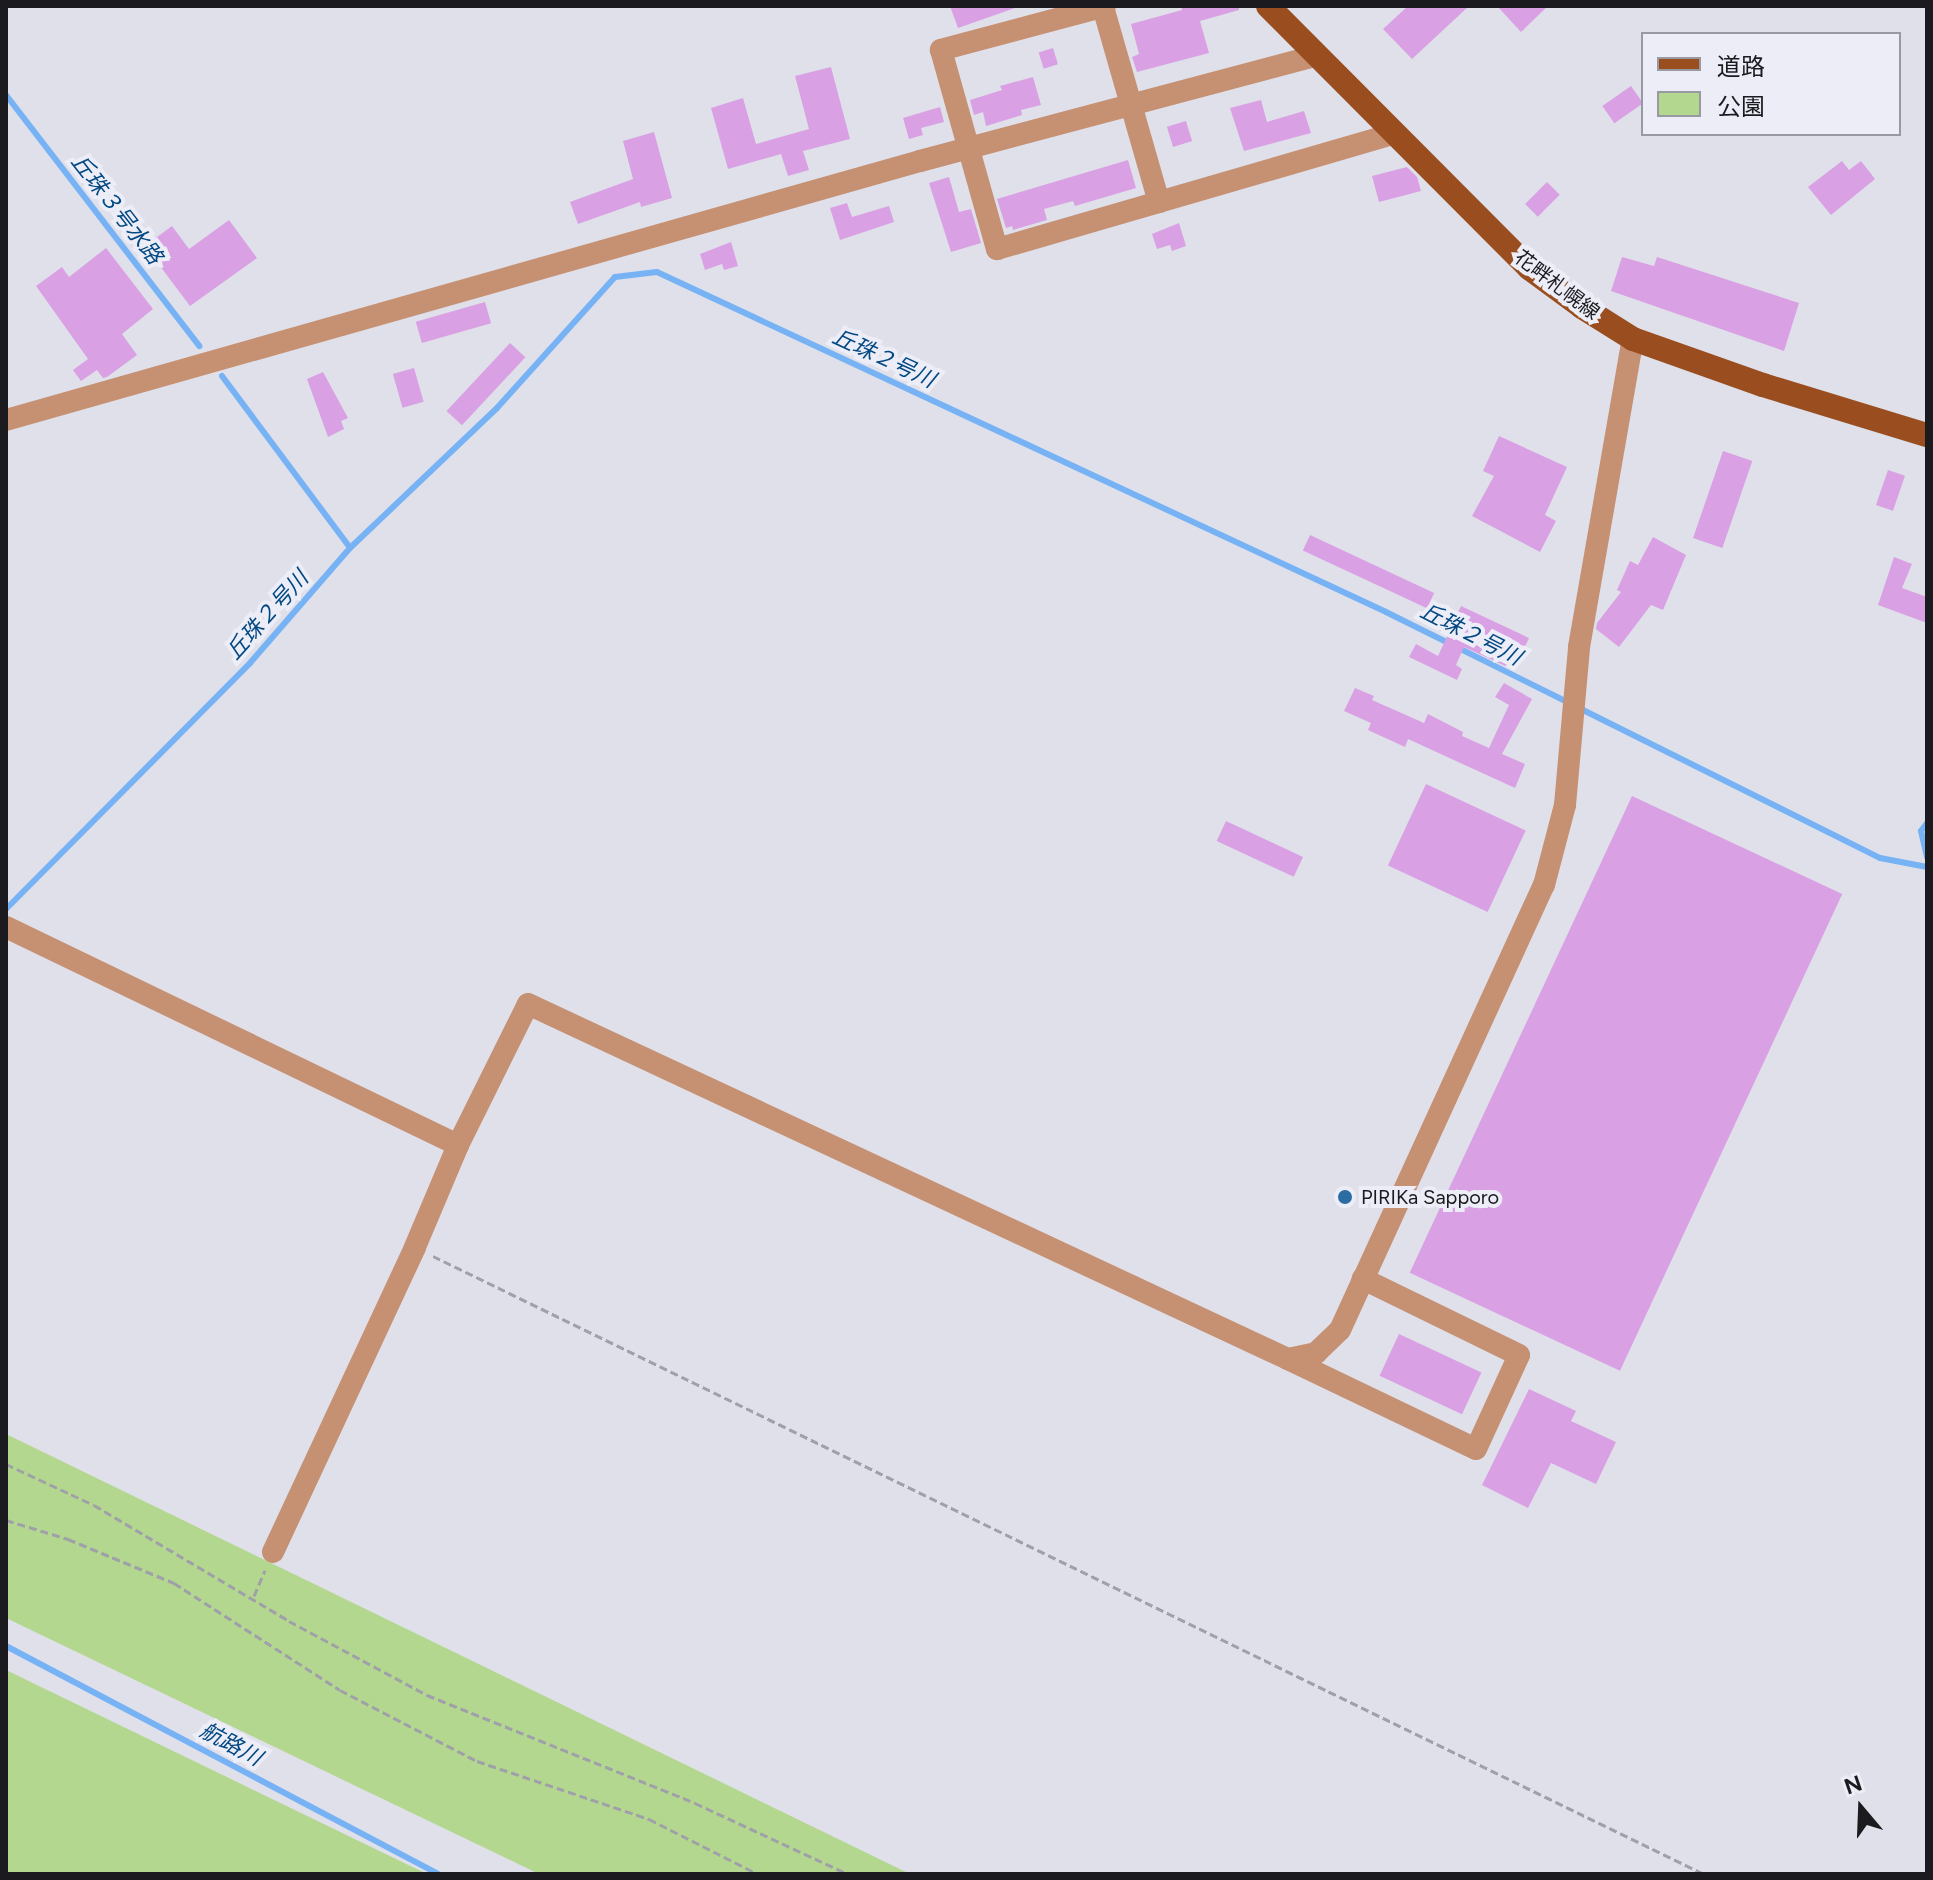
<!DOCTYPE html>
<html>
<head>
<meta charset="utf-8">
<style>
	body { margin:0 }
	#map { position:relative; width:1933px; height:1880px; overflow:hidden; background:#dfe0ea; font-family:Figtree,"Noto Sans JP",sans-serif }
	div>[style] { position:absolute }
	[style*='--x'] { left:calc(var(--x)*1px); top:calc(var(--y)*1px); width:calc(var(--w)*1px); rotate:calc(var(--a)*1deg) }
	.green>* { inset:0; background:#b3d78e }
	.stream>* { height:6px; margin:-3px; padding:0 3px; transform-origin:3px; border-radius:3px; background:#77b3f4 }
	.building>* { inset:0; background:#daa0e4; transform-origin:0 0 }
	.path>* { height:3px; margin-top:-1.5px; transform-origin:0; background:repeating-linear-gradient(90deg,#9fa0a8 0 8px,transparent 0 12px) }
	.minor>* { height:22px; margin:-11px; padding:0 11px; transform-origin:11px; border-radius:11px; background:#c69073 }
	.major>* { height:24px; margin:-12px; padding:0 12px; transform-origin:12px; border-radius:12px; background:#9a4e1f }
	.dots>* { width:22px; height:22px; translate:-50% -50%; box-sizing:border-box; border:4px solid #ecedf7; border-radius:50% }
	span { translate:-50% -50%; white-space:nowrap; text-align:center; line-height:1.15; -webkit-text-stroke:8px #ecedf7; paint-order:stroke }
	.street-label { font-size:20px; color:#1b1b1f }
	.poi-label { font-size:20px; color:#1b1b1f }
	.left { translate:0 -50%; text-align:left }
	.water-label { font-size:22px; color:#024882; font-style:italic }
	.frame { position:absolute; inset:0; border:8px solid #1b1b1f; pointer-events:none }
	.legend { position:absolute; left:1641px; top:32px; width:260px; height:104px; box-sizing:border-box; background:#ecedf7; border:2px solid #9899a1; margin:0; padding:10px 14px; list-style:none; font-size:24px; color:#1b1b1f }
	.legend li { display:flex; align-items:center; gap:16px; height:40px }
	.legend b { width:40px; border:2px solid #9899a1 }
	.north { position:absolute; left:1821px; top:1768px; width:80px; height:80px; -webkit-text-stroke:6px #ecedf7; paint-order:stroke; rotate:341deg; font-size:22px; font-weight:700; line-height:32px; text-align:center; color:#1b1b1f }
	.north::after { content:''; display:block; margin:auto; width:28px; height:36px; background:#1b1b1f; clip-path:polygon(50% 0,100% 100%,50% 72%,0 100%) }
</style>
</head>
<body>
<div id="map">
	<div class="green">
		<div style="clip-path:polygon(6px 1434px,910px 1874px,539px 1874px,6px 1618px)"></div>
		<div style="clip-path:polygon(6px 1670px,427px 1874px,6px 1874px)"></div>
	</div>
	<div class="stream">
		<div style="--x:6;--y:95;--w:317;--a:52.4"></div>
		<div style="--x:222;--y:376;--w:214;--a:53.3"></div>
		<div style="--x:1579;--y:708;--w:336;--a:26.5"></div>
		<div style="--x:1880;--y:858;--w:48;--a:10.8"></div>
		<div style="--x:1927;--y:823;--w:10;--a:127"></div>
		<div style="--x:1921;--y:831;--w:27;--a:77"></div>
		<div style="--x:6;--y:909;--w:346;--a:-45.2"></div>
		<div style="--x:250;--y:663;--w:152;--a:-49"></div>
		<div style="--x:350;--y:548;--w:203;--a:-43.6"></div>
		<div style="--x:497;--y:408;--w:176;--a:-48"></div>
		<div style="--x:615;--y:277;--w:42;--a:-6.8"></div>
		<div style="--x:657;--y:272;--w:804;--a:25"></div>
		<div style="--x:1386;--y:612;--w:204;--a:26.4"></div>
		<div style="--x:6;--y:1646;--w:488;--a:27.8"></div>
	</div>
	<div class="building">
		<div style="clip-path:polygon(950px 6px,1015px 6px,1015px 8px,958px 28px)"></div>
		<div style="clip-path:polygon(1181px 6px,1239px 6px,1239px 10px,1200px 21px,1209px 53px,1137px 72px,1132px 57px,1139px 54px,1131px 24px,1182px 10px)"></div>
		<div style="clip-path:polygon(1408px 6px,1469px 6px,1412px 59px,1383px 29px)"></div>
		<div style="clip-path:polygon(1497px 6px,1548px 6px,1521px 32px)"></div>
		<div style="left:1053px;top:48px;width:17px;height:15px;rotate:73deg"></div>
		<div style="clip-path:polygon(831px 67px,850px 139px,803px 151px,809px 170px,788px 176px,781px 154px,728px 169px,711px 108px,743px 98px,756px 144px,809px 129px,795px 76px)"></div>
		<div style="clip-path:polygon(1033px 77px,1041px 105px,1021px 110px,1022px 115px,986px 126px,983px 112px,974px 115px,970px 100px,1002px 90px,1000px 86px)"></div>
		<div style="left:1631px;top:86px;width:21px;height:35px;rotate:55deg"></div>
		<div style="clip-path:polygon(1261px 100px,1267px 122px,1304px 111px,1311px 133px,1244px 151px,1230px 108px)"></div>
		<div style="clip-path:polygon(940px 107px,944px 122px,921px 128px,923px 135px,909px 139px,903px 118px)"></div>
		<div style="left:1186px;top:121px;width:21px;height:20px;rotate:73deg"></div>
		<div style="clip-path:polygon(654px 132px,672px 198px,641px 207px,640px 202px,578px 224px,570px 202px,633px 179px,623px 141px)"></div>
		<div style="clip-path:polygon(1128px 160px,1136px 188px,1075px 206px,1073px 201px,1044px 209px,1047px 220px,1013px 230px,1012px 226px,1006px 228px,997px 199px)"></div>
		<div style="clip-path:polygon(1842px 161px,1849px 170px,1861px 161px,1875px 179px,1831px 215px,1808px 187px)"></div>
		<div style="clip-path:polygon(1407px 167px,1417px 177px,1421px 191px,1379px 202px,1372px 176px)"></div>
		<div style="clip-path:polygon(949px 177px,959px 212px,971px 209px,981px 243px,951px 252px,929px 183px)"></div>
		<div style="left:1547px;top:182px;width:18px;height:31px;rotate:45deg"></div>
		<div style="clip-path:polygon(847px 203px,852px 217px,889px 206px,894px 222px,840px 240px,830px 208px)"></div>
		<div style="clip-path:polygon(229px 220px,257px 258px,190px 306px,145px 246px,172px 226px,189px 249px)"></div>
		<div style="clip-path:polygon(1179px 223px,1186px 246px,1172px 251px,1170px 245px,1157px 249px,1152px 234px)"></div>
		<div style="clip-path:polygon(731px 242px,738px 266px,724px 270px,722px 264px,705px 270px,700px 254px)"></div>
		<div style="clip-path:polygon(106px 248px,153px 309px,122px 334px,137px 355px,107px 377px,103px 378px,97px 370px,81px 381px,73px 370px,88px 359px,36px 286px,62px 267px,69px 277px)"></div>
		<div style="clip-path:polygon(1622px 257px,1654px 266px,1657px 257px,1799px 303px,1784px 351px,1611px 291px)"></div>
		<div style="left:485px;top:302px;width:22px;height:72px;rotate:74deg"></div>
		<div style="left:510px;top:343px;width:21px;height:93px;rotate:43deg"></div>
		<div style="left:414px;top:368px;width:35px;height:22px;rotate:74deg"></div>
		<div style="clip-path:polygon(323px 372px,348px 418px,341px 421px,344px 429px,328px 437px,307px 379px)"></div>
		<div style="clip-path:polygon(1499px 436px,1567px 467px,1545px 515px,1556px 521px,1540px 552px,1472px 516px,1494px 476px,1483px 471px)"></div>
		<div style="left:1723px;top:451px;width:31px;height:92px;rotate:19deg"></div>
		<div style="left:1888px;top:470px;width:18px;height:37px;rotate:19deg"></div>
		<div style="left:1310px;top:535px;width:137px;height:17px;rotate:25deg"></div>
		<div style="clip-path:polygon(1653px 537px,1686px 555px,1663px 610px,1651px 605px,1619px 647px,1596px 629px,1597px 623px,1621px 592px,1617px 590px,1630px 561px,1638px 565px)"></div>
		<div style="clip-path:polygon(1894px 557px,1912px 564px,1902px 588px,1927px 597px,1927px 623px,1878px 605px)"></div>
		<div style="clip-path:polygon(1461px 606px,1529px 638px,1514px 670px,1464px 647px,1456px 665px,1462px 669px,1457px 680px,1409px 657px,1416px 644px,1438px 656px)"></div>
		<div style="clip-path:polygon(1504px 683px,1532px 699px,1502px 754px,1525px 764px,1515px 788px,1408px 739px,1405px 747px,1368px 730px,1371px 723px,1344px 711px,1355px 688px,1374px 696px,1372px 700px,1424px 723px,1428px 714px,1463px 732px,1462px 736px,1489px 748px,1509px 705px,1495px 697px)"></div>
		<div style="left:1426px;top:784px;width:110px;height:90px;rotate:25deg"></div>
		<div style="left:1632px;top:796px;width:232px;height:526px;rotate:25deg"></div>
		<div style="left:1226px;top:821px;width:85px;height:22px;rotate:25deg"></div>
		<div style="left:1399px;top:1334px;width:91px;height:46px;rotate:25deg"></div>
		<div style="clip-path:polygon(1529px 1389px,1576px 1411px,1571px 1421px,1616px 1442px,1596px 1484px,1551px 1463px,1528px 1508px,1482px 1485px)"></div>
	</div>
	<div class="path">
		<div style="--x:433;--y:1256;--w:1413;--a:25.93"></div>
		<div style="--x:6;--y:1464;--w:97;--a:25"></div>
		<div style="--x:94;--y:1505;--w:227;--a:30.7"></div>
		<div style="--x:289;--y:1621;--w:157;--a:28.2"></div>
		<div style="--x:427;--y:1695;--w:289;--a:21.9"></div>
		<div style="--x:695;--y:1803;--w:169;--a:24.9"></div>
		<div style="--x:6;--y:1520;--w:65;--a:17"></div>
		<div style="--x:68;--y:1539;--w:115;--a:22.5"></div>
		<div style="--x:174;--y:1583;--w:197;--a:32.8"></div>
		<div style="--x:340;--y:1690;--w:154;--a:27.4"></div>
		<div style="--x:477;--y:1761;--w:182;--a:18.6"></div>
		<div style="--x:649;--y:1819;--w:122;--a:26.8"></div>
		<div style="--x:254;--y:1596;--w:28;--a:-67"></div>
	</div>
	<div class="minor">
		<div style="--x:1105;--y:6;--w:170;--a:165"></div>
		<div style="--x:941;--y:50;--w:207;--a:74.3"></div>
		<div style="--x:997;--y:249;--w:413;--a:-16.2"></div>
		<div style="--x:1103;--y:7;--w:203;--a:74"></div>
		<div style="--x:6;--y:420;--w:950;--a:-15.82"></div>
		<div style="--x:920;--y:161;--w:408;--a:-14.9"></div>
		<div style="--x:6;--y:927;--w:502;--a:25.75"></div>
		<div style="--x:1288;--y:1359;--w:208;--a:25.6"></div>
		<div style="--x:1476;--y:1449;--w:103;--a:-65.4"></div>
		<div style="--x:1519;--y:1355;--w:174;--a:-154"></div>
		<div style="--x:273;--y:1552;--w:336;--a:-65"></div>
		<div style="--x:415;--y:1247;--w:111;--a:-67.1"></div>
		<div style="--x:458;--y:1145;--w:157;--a:-63.6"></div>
		<div style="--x:528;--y:1004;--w:839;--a:25.04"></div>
		<div style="--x:1288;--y:1359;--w:29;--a:-12"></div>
		<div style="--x:1316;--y:1353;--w:33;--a:-44"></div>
		<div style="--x:1340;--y:1330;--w:490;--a:-65.4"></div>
		<div style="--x:1544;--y:885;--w:83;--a:-75.3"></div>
		<div style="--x:1565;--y:805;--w:159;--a:-84.9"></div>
		<div style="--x:1579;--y:647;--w:313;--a:-80.1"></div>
	</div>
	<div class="major">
		<div style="--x:1268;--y:6;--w:370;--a:45.1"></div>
		<div style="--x:1529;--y:268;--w:66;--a:36.3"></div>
		<div style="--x:1582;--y:307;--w:60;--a:32.1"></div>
		<div style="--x:1633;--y:339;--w:138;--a:19.5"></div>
		<div style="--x:1763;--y:385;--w:171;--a:17"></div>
	</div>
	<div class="dots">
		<div style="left:1345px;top:1197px;background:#2b6ca2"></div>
	</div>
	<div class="street-label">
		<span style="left:1557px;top:285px;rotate:37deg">花畔札幌線</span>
	</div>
	<div class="poi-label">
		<span class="left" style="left:1361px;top:1197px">PIRIKa Sapporo</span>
	</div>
	<div class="water-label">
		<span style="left:117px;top:209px;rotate:52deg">丘珠３号水路</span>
		<span style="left:884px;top:358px;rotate:25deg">丘珠２号川</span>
		<span style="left:267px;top:615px;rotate:-48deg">丘珠２号川</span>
		<span style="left:1471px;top:634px;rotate:27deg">丘珠２号川</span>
		<span style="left:231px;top:1744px;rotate:28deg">航路川</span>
	</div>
	<div class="frame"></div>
	<ul class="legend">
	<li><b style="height:10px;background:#9a4e1f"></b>道路</li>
	<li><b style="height:22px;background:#b3d78e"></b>公園</li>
	</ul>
	<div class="north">N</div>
</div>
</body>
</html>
